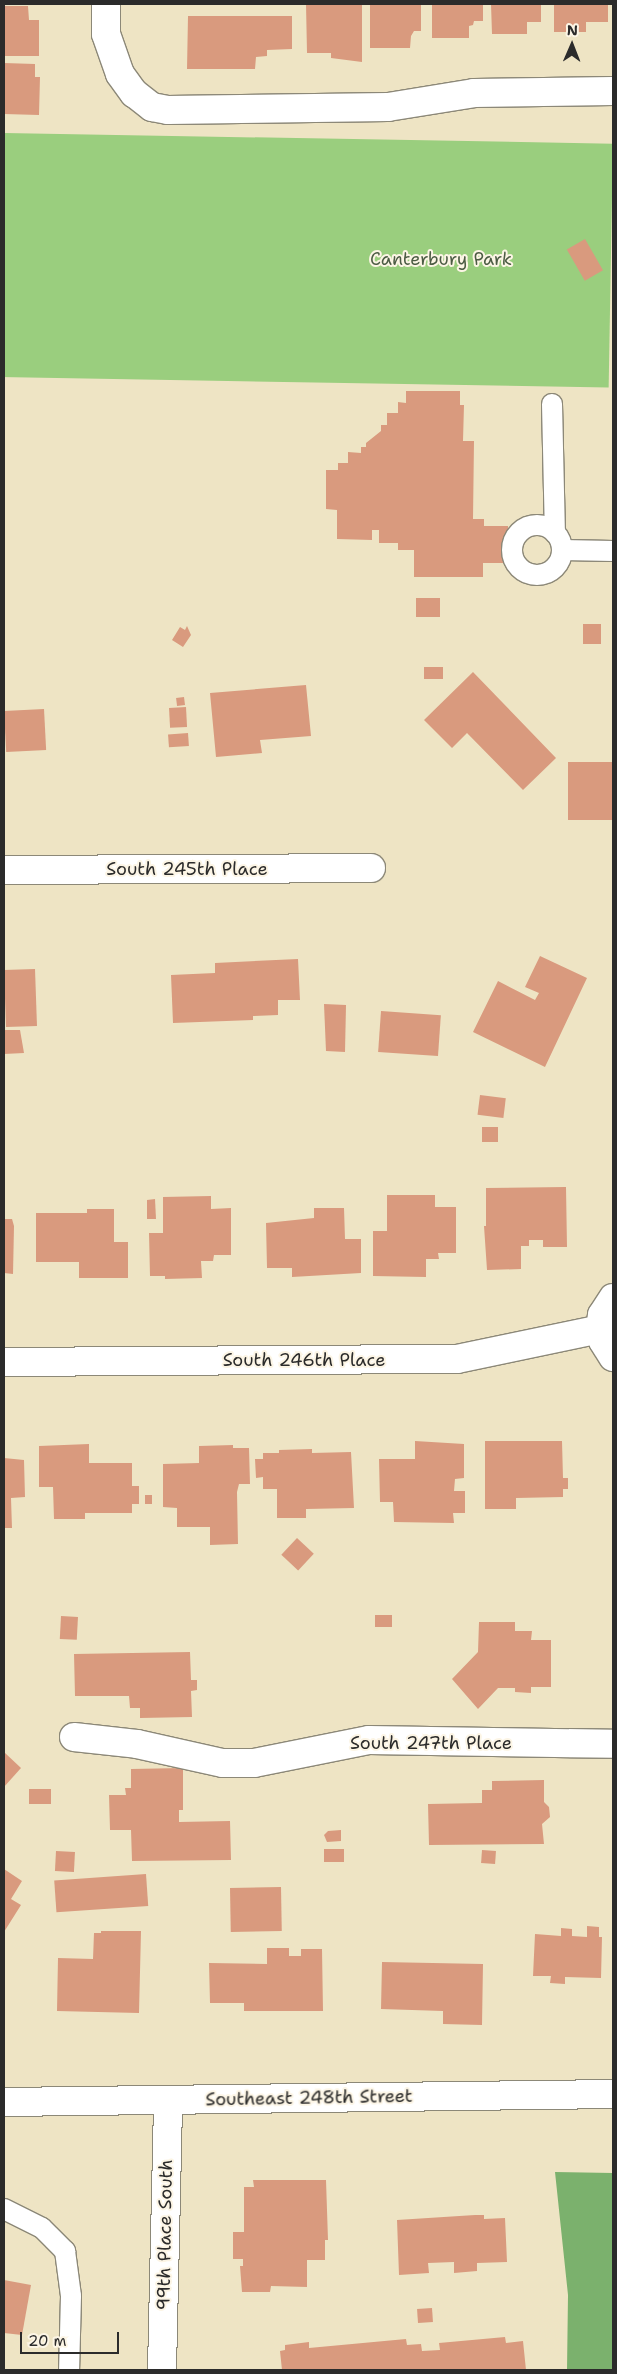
<!DOCTYPE html>
<html>
<head>
<meta charset="utf-8">
<style>
	body { margin:0 }
	#map { position:relative; width:617px; height:2374px; overflow:hidden; background:#eee4c4; font-family:"Shantell Sans",sans-serif }
	div>[style] { position:absolute }
	[style*='--x'] { left:calc(var(--x)*1px); top:calc(var(--y)*1px); width:calc(var(--w)*1px); rotate:calc(var(--a)*1deg) }
	.green>* { inset:0; background:#9ace7e; transform-origin:0 0 }
	.forest>* { inset:0; background:#7bb16d }
	.building>* { inset:0; background:#d99a7e; transform-origin:0 0 }
	.roads { filter:drop-shadow(1px 0 #8c8878) drop-shadow(-1px 0 #8c8878) drop-shadow(0 1px #8c8878) drop-shadow(0 -1px #8c8878) }
	.service>* { height:20px; margin:-10px; padding:0 10px; transform-origin:10px; border-radius:10px; background:#fff }
	.service>.ring { margin:-10px; padding:0; box-sizing:content-box; background:none; border:20px solid #fff; border-radius:50% }
	.minor>* { height:28px; margin:-14px; padding:0 14px; transform-origin:14px; border-radius:14px; background:#fff }
	.tertiary>* { height:28px; margin:-14px; padding:0 14px; transform-origin:14px; border-radius:14px; background:#fff }
	span { translate:-50% -50%; white-space:nowrap; text-align:center; line-height:1.15; -webkit-text-stroke:4px #fcf5e5; paint-order:stroke }
	.park-label { font-size:18px; color:#4c5c44 }
	.street-label { font-size:18px; color:#2b2b2b }
	.frame { position:absolute; inset:0; border:5px solid #2b2b2b; pointer-events:none }
	.north { position:absolute; left:547px; top:20px; width:50px; height:50px; -webkit-text-stroke:4px #fcf5e5; paint-order:stroke; rotate:1deg; font-size:14px; font-weight:700; line-height:20px; text-align:center; color:#2b2b2b }
	.north::after { content:''; display:block; margin:auto; width:18px; height:22px; background:#2b2b2b; clip-path:polygon(50% 0,100% 100%,50% 72%,0 100%) }
	.scale { position:absolute; left:20px; top:2332px; width:99px; height:22px; box-sizing:border-box; border:2px solid #2b2b2b; border-top:0; padding-left:6px; font-size:15px; line-height:18px; white-space:nowrap; color:#2b2b2b; -webkit-text-stroke:4px #fcf5e5; paint-order:stroke }
</style>
</head>
<body>
<div id="map">
	<div class="green">
		<div style="left:4px;top:133px;width:609px;height:244px;rotate:1deg"></div>
	</div>
	<div class="forest">
		<div style="clip-path:polygon(555px 2172px,613px 2173px,613px 2370px,567px 2370px,568px 2295px)"></div>
	</div>
	<div class="building">
		<div style="clip-path:polygon(306px 4px,362px 4px,362px 62px,331px 58px,331px 53px,307px 53px)"></div>
		<div style="clip-path:polygon(370px 4px,421px 4px,421px 31px,414px 31px,411px 36px,410px 48px,370px 48px)"></div>
		<div style="clip-path:polygon(432px 4px,483px 4px,483px 21px,474px 21px,473px 25px,469px 26px,469px 38px,432px 38px)"></div>
		<div style="clip-path:polygon(491px 4px,541px 4px,541px 22px,527px 22px,527px 34px,492px 34px)"></div>
		<div style="clip-path:polygon(554px 4px,608px 4px,608px 22px,586px 22px,586px 32px,554px 32px)"></div>
		<div style="clip-path:polygon(4px 6px,28px 6px,29px 20px,39px 20px,39px 56px,4px 56px)"></div>
		<div style="clip-path:polygon(188px 16px,292px 16px,292px 49px,267px 50px,267px 56px,256px 57px,255px 69px,187px 69px)"></div>
		<div style="clip-path:polygon(4px 63px,35px 64px,35px 77px,40px 77px,39px 115px,4px 114px)"></div>
		<div style="left:585px;top:239px;width:36px;height:21px;rotate:60deg"></div>
		<div style="clip-path:polygon(406px 391px,460px 391px,460px 405px,464px 405px,463px 441px,474px 441px,473px 519px,484px 519px,484px 526px,508px 526px,508px 563px,483px 563px,483px 577px,414px 577px,414px 550px,398px 550px,398px 543px,379px 543px,379px 530px,372px 530px,372px 540px,337px 539px,337px 510px,326px 509px,326px 470px,338px 470px,338px 463px,348px 463px,348px 452px,361px 453px,361px 447px,366px 447px,366px 443px,381px 431px,381px 425px,387px 425px,387px 413px,398px 413px,398px 402px,406px 403px)"></div>
		<div style="left:440px;top:598px;width:19px;height:24px;rotate:90deg"></div>
		<div style="left:583px;top:624px;width:18px;height:20px"></div>
		<div style="clip-path:polygon(187px 626px,191px 635px,183px 647px,172px 640px,180px 627px,185px 630px)"></div>
		<div style="left:424px;top:667px;width:19px;height:12px"></div>
		<div style="clip-path:polygon(473px 672px,556px 758px,523px 790px,467px 733px,452px 748px,424px 720px)"></div>
		<div style="clip-path:polygon(306px 685px,311px 736px,260px 740px,262px 753px,216px 757px,210px 693px)"></div>
		<div style="left:184px;top:697px;width:8px;height:8px;rotate:83deg"></div>
		<div style="left:186px;top:707px;width:20px;height:17px;rotate:87deg"></div>
		<div style="left:44px;top:709px;width:41px;height:40px;rotate:87deg"></div>
		<div style="left:188px;top:733px;width:13px;height:20px;rotate:86deg"></div>
		<div style="left:612px;top:762px;width:58px;height:44px;rotate:90deg"></div>
		<div style="clip-path:polygon(540px 956px,587px 978px,545px 1067px,473px 1032px,498px 981px,535px 1000px,539px 993px,525px 987px)"></div>
		<div style="clip-path:polygon(298px 959px,300px 1000px,278px 1000px,278px 1015px,253px 1016px,253px 1020px,173px 1023px,171px 975px,215px 973px,215px 963px)"></div>
		<div style="left:35px;top:969px;width:57px;height:31px;rotate:88deg"></div>
		<div style="clip-path:polygon(324px 1004px,346px 1005px,345px 1052px,326px 1051px)"></div>
		<div style="left:381px;top:1011px;width:60px;height:41px;rotate:4deg"></div>
		<div style="clip-path:polygon(4px 1030px,20px 1030px,24px 1053px,4px 1054px)"></div>
		<div style="left:480px;top:1095px;width:26px;height:20px;rotate:7deg"></div>
		<div style="left:482px;top:1127px;width:16px;height:15px"></div>
		<div style="clip-path:polygon(566px 1187px,567px 1247px,543px 1247px,543px 1240px,529px 1240px,529px 1246px,521px 1246px,521px 1269px,487px 1270px,484px 1226px,486px 1226px,486px 1188px)"></div>
		<div style="clip-path:polygon(387px 1195px,435px 1195px,435px 1207px,456px 1207px,456px 1253px,438px 1253px,439px 1259px,426px 1259px,426px 1277px,373px 1276px,373px 1231px,387px 1231px)"></div>
		<div style="clip-path:polygon(211px 1196px,211px 1209px,231px 1208px,231px 1255px,214px 1255px,213px 1261px,201px 1261px,202px 1278px,165px 1279px,165px 1276px,150px 1276px,149px 1233px,163px 1233px,163px 1197px)"></div>
		<div style="clip-path:polygon(155px 1199px,156px 1219px,147px 1219px,147px 1200px)"></div>
		<div style="clip-path:polygon(314px 1208px,344px 1208px,345px 1239px,361px 1239px,361px 1273px,292px 1277px,292px 1268px,267px 1268px,266px 1223px,314px 1218px)"></div>
		<div style="clip-path:polygon(87px 1209px,114px 1209px,114px 1242px,128px 1242px,128px 1278px,79px 1278px,79px 1262px,36px 1262px,36px 1213px,87px 1213px)"></div>
		<div style="clip-path:polygon(4px 1219px,12px 1219px,14px 1226px,13px 1274px,4px 1273px)"></div>
		<div style="clip-path:polygon(415px 1441px,464px 1444px,464px 1478px,455px 1479px,454px 1491px,465px 1491px,465px 1513px,453px 1513px,454px 1523px,394px 1522px,393px 1502px,380px 1502px,379px 1459px,415px 1459px)"></div>
		<div style="clip-path:polygon(485px 1441px,562px 1441px,563px 1478px,568px 1478px,568px 1489px,563px 1489px,563px 1497px,516px 1498px,516px 1509px,485px 1509px)"></div>
		<div style="clip-path:polygon(89px 1444px,89px 1463px,132px 1463px,132px 1486px,139px 1486px,139px 1504px,132px 1504px,132px 1513px,85px 1513px,85px 1519px,54px 1519px,53px 1487px,39px 1487px,39px 1446px)"></div>
		<div style="clip-path:polygon(233px 1445px,233px 1448px,249px 1448px,250px 1484px,239px 1484px,237px 1492px,238px 1544px,210px 1545px,210px 1527px,177px 1527px,177px 1508px,163px 1507px,163px 1464px,199px 1463px,199px 1446px)"></div>
		<div style="clip-path:polygon(312px 1449px,312px 1453px,351px 1452px,354px 1508px,306px 1509px,306px 1518px,277px 1518px,277px 1489px,263px 1489px,263px 1477px,256px 1478px,255px 1459px,263px 1459px,263px 1453px,279px 1453px,279px 1450px)"></div>
		<div style="clip-path:polygon(4px 1458px,24px 1460px,25px 1497px,11px 1498px,12px 1528px,4px 1528px)"></div>
		<div style="left:145px;top:1495px;width:7px;height:9px"></div>
		<div style="left:297px;top:1538px;width:23px;height:23px;rotate:43deg"></div>
		<div style="left:392px;top:1615px;width:12px;height:17px;rotate:90deg"></div>
		<div style="left:61px;top:1616px;width:17px;height:23px;rotate:3deg"></div>
		<div style="clip-path:polygon(479px 1622px,515px 1622px,515px 1631px,532px 1631px,531px 1640px,551px 1640px,551px 1687px,531px 1687px,531px 1693px,515px 1692px,515px 1688px,498px 1688px,478px 1709px,452px 1679px,478px 1652px)"></div>
		<div style="clip-path:polygon(190px 1652px,191px 1680px,197px 1680px,197px 1690px,191px 1691px,192px 1717px,140px 1718px,140px 1708px,130px 1708px,129px 1696px,75px 1696px,74px 1654px)"></div>
		<div style="clip-path:polygon(4px 1752px,21px 1768px,4px 1787px)"></div>
		<div style="clip-path:polygon(183px 1768px,183px 1810px,179px 1810px,179px 1822px,230px 1821px,231px 1860px,132px 1861px,131px 1830px,110px 1830px,109px 1795px,126px 1795px,125px 1788px,131px 1788px,131px 1769px)"></div>
		<div style="clip-path:polygon(544px 1780px,544px 1802px,549px 1807px,550px 1817px,542px 1824px,544px 1844px,429px 1845px,428px 1804px,482px 1803px,482px 1790px,492px 1790px,492px 1781px)"></div>
		<div style="left:29px;top:1789px;width:22px;height:15px"></div>
		<div style="clip-path:polygon(341px 1830px,341px 1841px,327px 1842px,324px 1835px,328px 1831px)"></div>
		<div style="left:324px;top:1849px;width:20px;height:13px"></div>
		<div style="left:482px;top:1850px;width:14px;height:13px;rotate:4deg"></div>
		<div style="left:56px;top:1851px;width:19px;height:20px;rotate:3deg"></div>
		<div style="clip-path:polygon(4px 1869px,22px 1881px,11px 1899px,21px 1905px,4px 1932px)"></div>
		<div style="left:146px;top:1874px;width:32px;height:92px;rotate:86deg"></div>
		<div style="left:281px;top:1887px;width:44px;height:51px;rotate:89deg"></div>
		<div style="clip-path:polygon(587px 1926px,599px 1927px,599px 1937px,602px 1937px,601px 1978px,565px 1977px,565px 1984px,550px 1983px,551px 1976px,533px 1976px,535px 1934px,561px 1936px,561px 1928px,572px 1929px,572px 1936px,587px 1937px)"></div>
		<div style="clip-path:polygon(101px 1931px,141px 1931px,139px 2013px,57px 2011px,58px 1958px,93px 1959px,94px 1933px,101px 1933px)"></div>
		<div style="clip-path:polygon(267px 1948px,289px 1948px,289px 1956px,301px 1956px,301px 1949px,322px 1949px,323px 2011px,244px 2011px,244px 2003px,210px 2003px,209px 1963px,267px 1964px)"></div>
		<div style="clip-path:polygon(382px 1962px,483px 1964px,482px 2025px,443px 2024px,443px 2011px,381px 2009px)"></div>
		<div style="clip-path:polygon(253px 2180px,326px 2180px,328px 2240px,325px 2240px,325px 2260px,307px 2260px,307px 2287px,271px 2286px,270px 2292px,242px 2292px,240px 2266px,243px 2266px,243px 2259px,233px 2259px,233px 2232px,244px 2232px,244px 2187px,254px 2187px)"></div>
		<div style="clip-path:polygon(475px 2215px,484px 2215px,484px 2219px,505px 2218px,507px 2262px,477px 2263px,477px 2271px,454px 2273px,454px 2262px,428px 2263px,429px 2273px,399px 2275px,397px 2220px)"></div>
		<div style="clip-path:polygon(4px 2280px,31px 2285px,22px 2335px,4px 2333px)"></div>
		<div style="left:432px;top:2308px;width:14px;height:15px;rotate:86deg"></div>
		<div style="clip-path:polygon(505px 2337px,506px 2343px,523px 2341px,526px 2370px,282px 2370px,280px 2351px,285px 2350px,285px 2345px,309px 2342px,309px 2348px,406px 2339px,407px 2345px,421px 2344px,422px 2351px,440px 2350px,439px 2343px)"></div>
	</div>
	<div class="roads">
		<div class="service">
			<div style="--x:552;--y:404;--w:129;--a:88.7"></div>
			<div class="ring" style="left:512px;top:525px;width:30px;height:30px"></div>
			<div style="--x:562;--y:550;--w:51;--a:1.1"></div>
			<div style="--x:4;--y:2209;--w:42;--a:26.6"></div>
			<div style="--x:42;--y:2228;--w:33;--a:45"></div>
			<div style="--x:65;--y:2251;--w:45;--a:82.4"></div>
			<div style="--x:71;--y:2296;--w:74;--a:91.5"></div>
		</div>
		<div class="minor">
			<div style="--x:106;--y:4;--w:30;--a:90"></div>
			<div style="--x:106;--y:34;--w:42;--a:70.7"></div>
			<div style="--x:120;--y:74;--w:24;--a:54"></div>
			<div style="--x:134;--y:93;--w:23;--a:38"></div>
			<div style="--x:152;--y:107;--w:16;--a:11"></div>
			<div style="--x:168;--y:110;--w:220;--a:-0.8"></div>
			<div style="--x:388;--y:107;--w:87;--a:-9.2"></div>
			<div style="--x:474;--y:93;--w:139;--a:-0.8"></div>
			<div style="--x:4;--y:870;--w:367;--a:-0.3"></div>
			<div style="--x:4;--y:1362;--w:453;--a:-0.4"></div>
			<div style="--x:457;--y:1359;--w:146;--a:-11.8"></div>
			<div style="--x:74;--y:1737;--w:63;--a:6.3"></div>
			<div style="--x:137;--y:1744;--w:88;--a:12.5"></div>
			<div style="--x:223;--y:1763;--w:31;--a:0"></div>
			<div style="--x:254;--y:1763;--w:117;--a:-11.3"></div>
			<div style="--x:369;--y:1740;--w:244;--a:0.9"></div>
			<div style="--x:162;--y:2370;--w:270;--a:-88.7"></div>
		</div>
		<div class="tertiary">
			<div style="--x:613;--y:1298;--w:20;--a:123"></div>
			<div style="--x:602;--y:1315;--w:14;--a:98"></div>
			<div style="--x:600;--y:1329;--w:12;--a:76"></div>
			<div style="--x:603;--y:1341;--w:19;--a:58"></div>
			<div style="--x:4;--y:2102;--w:609;--a:-0.75"></div>
		</div>
	</div>
	<div class="park-label">
		<span style="left:441px;top:259px">Canterbury Park</span>
	</div>
	<div class="street-label">
		<span style="left:187px;top:869px">South 245th Place</span>
		<span style="left:304px;top:1360px">South 246th Place</span>
		<span style="left:431px;top:1743px">South 247th Place</span>
		<span style="left:309px;top:2098px;rotate:-1deg">Southeast 248th Street</span>
		<span style="left:165px;top:2235px;rotate:-89deg">99th Place South</span>
	</div>
	<div class="frame"></div>
	<div class="north">N</div>
	<div class="scale">20 m</div>
</div>
</body>
</html>
